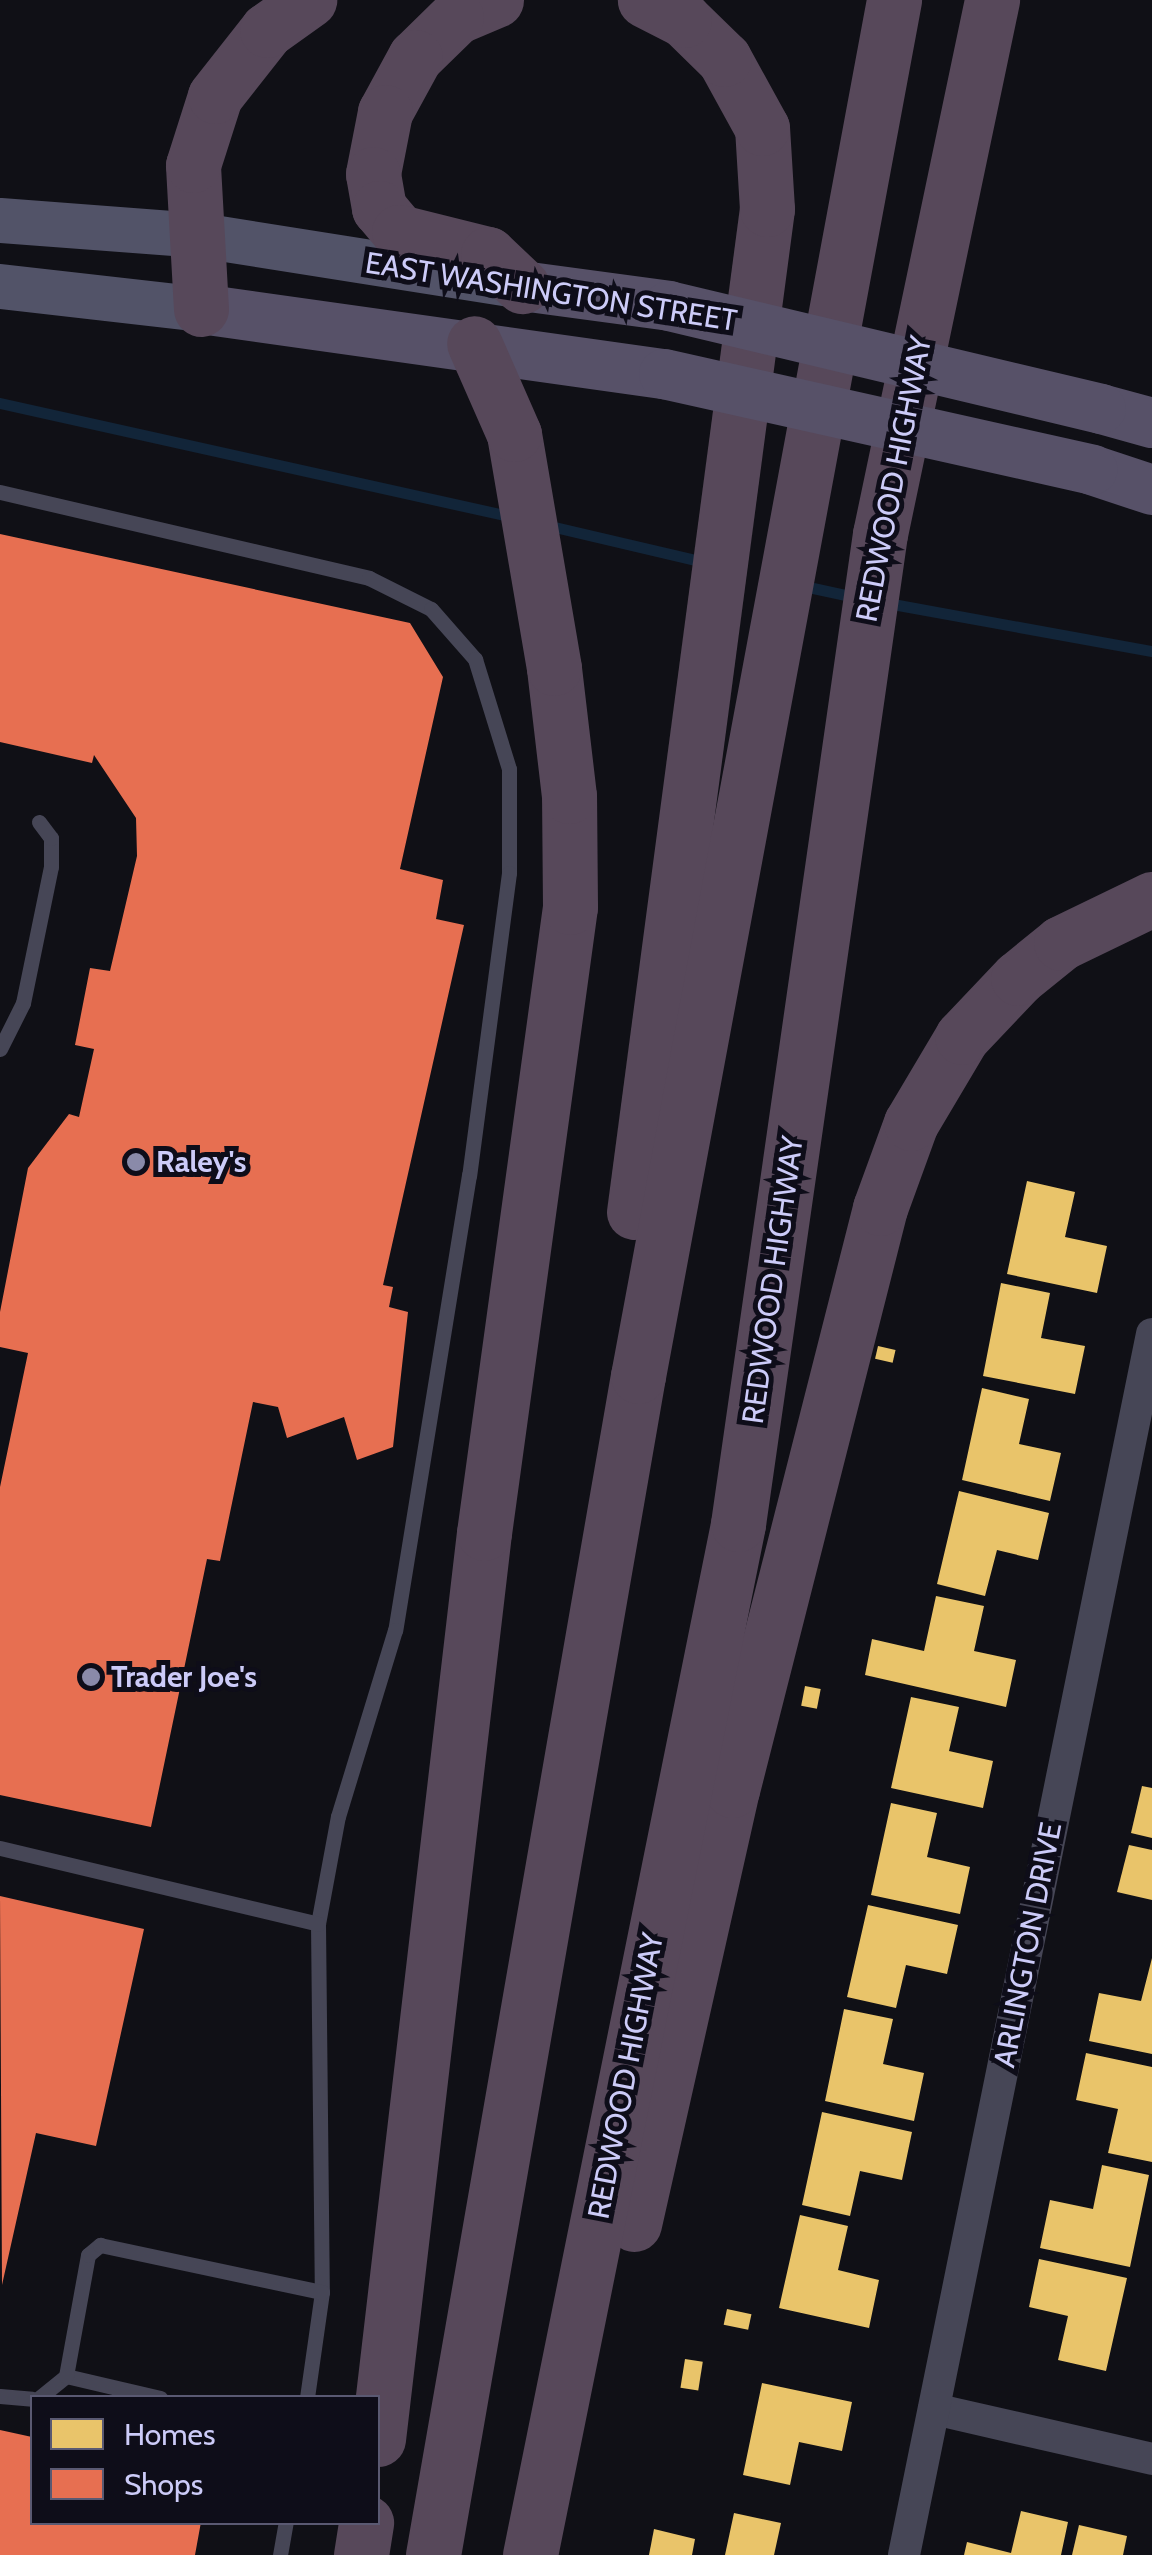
<!DOCTYPE html>
<html>
<head>
<meta charset="utf-8">
<style>
	body { margin:0 }
	#map { position:relative; width:1152px; height:2555px; overflow:hidden; background:#101016; font-family:Cabin,sans-serif }
	div>[style] { position:absolute }
	[style*='--x'] { left:calc(var(--x)*1px); top:calc(var(--y)*1px); width:calc(var(--w)*1px); rotate:calc(var(--a)*1deg) }
	.homes>* { inset:0; background:#e9c46a; transform-origin:0 0 }
	.shops>* { inset:0; background:#e76f51 }
	.stream>* { height:11px; margin:-5.5px; padding:0 5.5px; transform-origin:5.5px; border-radius:5.5px; background:#122539 }
	.service>* { height:15px; margin:-7.5px; padding:0 7.5px; transform-origin:7.5px; border-radius:7.5px; background:#464656 }
	.minor>* { height:32px; margin:-16px; padding:0 16px; transform-origin:16px; border-radius:16px; background:#464656 }
	.secondary>* { height:45px; margin:-22.5px; padding:0 22.5px; transform-origin:22.5px; border-radius:22.5px; background:#525368 }
	.primary>* { height:50px; margin:-25px; padding:0 25px; transform-origin:25px; border-radius:25px; background:#575168 }
	.motorway>* { height:55px; margin:-27.5px; padding:0 27.5px; transform-origin:27.5px; border-radius:27.5px; background:#57485a }
	.primary-bridge>* { height:50px; margin:-25px; padding:0 25px; transform-origin:25px; border-radius:25px; background:#575168 }
	.dots>* { width:28px; height:28px; translate:-50% -50%; box-sizing:border-box; border:5px solid #0e0d19; border-radius:50% }
	span { translate:-50% -50%; white-space:nowrap; text-align:center; line-height:1.15; -webkit-text-stroke:10px #0e0d19; paint-order:stroke }
	.street-label { font-size:30px; color:#cccbf8 }
	.poi-label { font-size:30px; color:#cccbf8; font-weight:700 }
	.left { translate:0 -50%; text-align:left }
	.legend { position:absolute; left:30px; top:2395px; width:350px; height:130px; box-sizing:border-box; background:#0e0d19; border:2px solid #5a5972; margin:0; padding:12px 18px; list-style:none; font-size:30px; color:#cccbf8 }
	.legend li { display:flex; align-items:center; gap:20px; height:50px }
	.legend b { width:50px; border:2px solid #5a5972 }
</style>
</head>
<body>
<div id="map">
	<div class="homes">
		<div style="clip-path:polygon(1027px 1181px,1075px 1192px,1065px 1237px,1107px 1246px,1097px 1293px,1007px 1274px)"></div>
		<div style="clip-path:polygon(1001px 1283px,1050px 1293px,1041px 1338px,1085px 1346px,1075px 1394px,983px 1376px)"></div>
		<div style="left:878px;top:1346px;width:18px;height:13px;rotate:13deg"></div>
		<div style="clip-path:polygon(982px 1388px,1029px 1399px,1019px 1444px,1061px 1453px,1050px 1501px,962px 1480px)"></div>
		<div style="clip-path:polygon(959px 1491px,1049px 1513px,1038px 1560px,997px 1550px,985px 1596px,937px 1584px)"></div>
		<div style="clip-path:polygon(936px 1596px,984px 1606px,974px 1651px,1016px 1660px,1006px 1707px,865px 1675px,872px 1639px,924px 1651px)"></div>
		<div style="left:805px;top:1686px;width:16px;height:20px;rotate:11deg"></div>
		<div style="clip-path:polygon(911px 1697px,959px 1707px,949px 1751px,993px 1761px,983px 1808px,891px 1788px)"></div>
		<div style="clip-path:polygon(1142px 1786px,1152px 1788px,1152px 1838px,1131px 1833px)"></div>
		<div style="clip-path:polygon(891px 1803px,937px 1813px,927px 1857px,970px 1867px,960px 1914px,871px 1895px)"></div>
		<div style="clip-path:polygon(1129px 1845px,1152px 1850px,1152px 1900px,1117px 1892px)"></div>
		<div style="clip-path:polygon(868px 1905px,958px 1925px,947px 1974px,906px 1965px,896px 2008px,847px 1997px)"></div>
		<div style="clip-path:polygon(1152px 1958px,1152px 2054px,1089px 2041px,1099px 1993px,1141px 2001px)"></div>
		<div style="clip-path:polygon(844px 2009px,893px 2019px,883px 2064px,924px 2073px,914px 2121px,825px 2101px)"></div>
		<div style="clip-path:polygon(1086px 2053px,1152px 2067px,1152px 2162px,1108px 2153px,1118px 2109px,1076px 2100px)"></div>
		<div style="clip-path:polygon(822px 2112px,912px 2132px,902px 2180px,860px 2171px,850px 2216px,802px 2205px)"></div>
		<div style="clip-path:polygon(1102px 2165px,1149px 2175px,1130px 2267px,1040px 2248px,1050px 2200px,1093px 2209px)"></div>
		<div style="clip-path:polygon(800px 2215px,848px 2226px,838px 2270px,879px 2280px,869px 2328px,779px 2308px)"></div>
		<div style="clip-path:polygon(1039px 2259px,1127px 2278px,1106px 2371px,1058px 2360px,1068px 2316px,1029px 2307px)"></div>
		<div style="left:727px;top:2309px;width:25px;height:16px;rotate:12deg"></div>
		<div style="left:685px;top:2359px;width:18px;height:29px;rotate:9deg"></div>
		<div style="clip-path:polygon(762px 2383px,852px 2402px,842px 2451px,799px 2442px,790px 2485px,743px 2475px)"></div>
		<div style="clip-path:polygon(1021px 2511px,1068px 2522px,1061px 2555px,964px 2555px,967px 2542px,1011px 2553px)"></div>
		<div style="clip-path:polygon(734px 2513px,781px 2523px,774px 2555px,725px 2555px)"></div>
		<div style="clip-path:polygon(1079px 2525px,1127px 2536px,1123px 2555px,1072px 2555px)"></div>
		<div style="clip-path:polygon(654px 2529px,695px 2539px,692px 2555px,649px 2555px)"></div>
	</div>
	<div class="shops">
		<div style="clip-path:polygon(0 534px,410px 623px,443px 677px,400px 869px,443px 880px,436px 919px,464px 925px,383px 1285px,393px 1287px,389px 1307px,408px 1312px,393px 1447px,357px 1460px,344px 1417px,287px 1438px,278px 1407px,253px 1402px,220px 1561px,207px 1559px,151px 1827px,0 1795px,0 1487px,28px 1353px,0 1347px,0 1312px,28px 1168px,69px 1114px,79px 1117px,94px 1049px,75px 1045px,90px 968px,110px 971px,137px 856px,136px 818px,94px 755px,92px 763px,0 742px)"></div>
		<div style="clip-path:polygon(0 1896px,144px 1929px,96px 2146px,36px 2133px,2px 2285px)"></div>
		<div style="clip-path:polygon(0 2430px,32px 2437px,32px 2522px,201px 2522px,195px 2555px,0 2555px)"></div>
	</div>
	<div class="stream">
		<div style="--x:0;--y:403;--w:526;--a:12.53"></div>
		<div style="--x:546;--y:525;--w:166;--a:13.2"></div>
		<div style="--x:799;--y:585;--w:61;--a:12.2"></div>
		<div style="--x:887;--y:603;--w:269;--a:10.3"></div>
	</div>
	<div class="service">
		<div style="--x:0;--y:492;--w:379;--a:13.1"></div>
		<div style="--x:369;--y:578;--w:69;--a:26.6"></div>
		<div style="--x:431;--y:609;--w:67;--a:48.7"></div>
		<div style="--x:475;--y:659;--w:115;--a:72.8"></div>
		<div style="--x:509;--y:769;--w:104;--a:90"></div>
		<div style="--x:509;--y:873;--w:305;--a:97.5"></div>
		<div style="--x:469;--y:1175;--w:461;--a:99.2"></div>
		<div style="--x:395;--y:1630;--w:195;--a:107"></div>
		<div style="--x:338;--y:1816;--w:110;--a:100.5"></div>
		<div style="--x:318;--y:1924;--w:368;--a:89.4"></div>
		<div style="--x:322;--y:2292;--w:107;--a:98.1"></div>
		<div style="--x:0;--y:1049;--w:51;--a:-63.4"></div>
		<div style="--x:23;--y:1003;--w:139;--a:-78.4"></div>
		<div style="--x:51;--y:867;--w:29;--a:-90"></div>
		<div style="--x:51;--y:838;--w:20;--a:-127"></div>
		<div style="--x:0;--y:1848;--w:327;--a:13.4"></div>
		<div style="--x:66;--y:2376;--w:97;--a:13.2"></div>
		<div style="--x:0;--y:2396;--w:32;--a:5"></div>
		<div style="--x:39;--y:2398;--w:35;--a:-39"></div>
		<div style="--x:66;--y:2376;--w:123;--a:-79.7"></div>
		<div style="--x:88;--y:2255;--w:16;--a:-40"></div>
		<div style="--x:100;--y:2245;--w:227;--a:12"></div>
		<div style="--x:280;--y:2555;--w:34;--a:-80"></div>
	</div>
	<div class="minor">
		<div style="--x:934;--y:2409;--w:224;--a:12.9"></div>
		<div style="--x:904;--y:2555;--w:1246;--a:-78.52"></div>
	</div>
	<div class="secondary">
		<div style="--x:0;--y:220;--w:201;--a:4.3"></div>
		<div style="--x:200;--y:235;--w:326;--a:9"></div>
		<div style="--x:0;--y:286;--w:202;--a:6.5"></div>
	</div>
	<div class="primary">
		<div style="--x:522;--y:286;--w:148;--a:7.7"></div>
		<div style="--x:201;--y:309;--w:468;--a:8"></div>
		<div style="--x:1101;--y:409;--w:53;--a:15.4"></div>
		<div style="--x:1092;--y:470;--w:63;--a:18.4"></div>
	</div>
	<div class="motorway">
		<div style="--x:496;--y:0;--w:43;--a:157"></div>
		<div style="--x:456;--y:17;--w:57;--a:135.7"></div>
		<div style="--x:415;--y:57;--w:63;--a:118.6"></div>
		<div style="--x:385;--y:112;--w:63;--a:101"></div>
		<div style="--x:373;--y:174;--w:35;--a:80"></div>
		<div style="--x:379;--y:208;--w:31;--a:50"></div>
		<div style="--x:399;--y:232;--w:92;--a:13.9"></div>
		<div style="--x:488;--y:254;--w:47;--a:43.3"></div>
		<div style="--x:201;--y:309;--w:144;--a:-93.2"></div>
		<div style="--x:193;--y:165;--w:72;--a:-72.3"></div>
		<div style="--x:215;--y:96;--w:84;--a:-51.8"></div>
		<div style="--x:267;--y:30;--w:52;--a:-35.5"></div>
		<div style="--x:634;--y:1212;--w:1012;--a:-82.45"></div>
		<div style="--x:767;--y:209;--w:81;--a:-93.5"></div>
		<div style="--x:762;--y:128;--w:79;--a:-118.8"></div>
		<div style="--x:724;--y:59;--w:56;--a:-135.7"></div>
		<div style="--x:684;--y:20;--w:44;--a:-152.9"></div>
		<div style="--x:634;--y:2224;--w:445;--a:-77.3"></div>
		<div style="--x:732;--y:1790;--w:601;--a:-75.73"></div>
		<div style="--x:880;--y:1208;--w:90;--a:-70"></div>
		<div style="--x:911;--y:1123;--w:100;--a:-59.3"></div>
		<div style="--x:962;--y:1037;--w:81;--a:-46.5"></div>
		<div style="--x:1018;--y:978;--w:55;--a:-39.1"></div>
		<div style="--x:1061;--y:943;--w:101;--a:-25.8"></div>
		<div style="--x:378;--y:2439;--w:912;--a:-83.33"></div>
		<div style="--x:484;--y:1533;--w:632;--a:-82.18"></div>
		<div style="--x:570;--y:907;--w:111;--a:-90.5"></div>
		<div style="--x:569;--y:796;--w:129;--a:-96.7"></div>
		<div style="--x:554;--y:668;--w:237;--a:-99.7"></div>
		<div style="--x:514;--y:434;--w:99;--a:-113.7"></div>
		<div style="--x:361;--y:2555;--w:33;--a:-81"></div>
		<div style="--x:433;--y:2555;--w:1197;--a:-80.14"></div>
		<div style="--x:638;--y:1376;--w:1400;--a:-79.46"></div>
		<div style="--x:530;--y:2555;--w:1052;--a:-78.59"></div>
		<div style="--x:738;--y:1524;--w:1000;--a:-81.84"></div>
		<div style="--x:880;--y:534;--w:546;--a:-78.15"></div>
	</div>
	<div class="primary-bridge">
		<div style="--x:669;--y:306;--w:444;--a:13.4"></div>
		<div style="--x:664;--y:374;--w:439;--a:12.6"></div>
	</div>
	<div class="dots">
		<div style="left:136px;top:1162px;background:#8a8aa9"></div>
		<div style="left:91px;top:1677px;background:#8a8aa9"></div>
	</div>
	<div class="street-label">
		<span style="left:551px;top:292px;rotate:9deg">EAST WASHINGTON STREET</span>
		<span style="left:894px;top:479px;rotate:-79deg">REDWOOD HIGHWAY</span>
		<span style="left:773px;top:1280px;rotate:-82deg">REDWOOD HIGHWAY</span>
		<span style="left:1028px;top:1945px;rotate:-79deg">ARLINGTON DRIVE</span>
		<span style="left:626px;top:2076px;rotate:-79deg">REDWOOD HIGHWAY</span>
	</div>
	<div class="poi-label">
		<span class="left" style="left:156px;top:1162px">Raley's</span>
		<span class="left" style="left:111px;top:1677px">Trader Joe's</span>
	</div>
	<ul class="legend">
	<li><b style="height:28px;background:#e9c46a"></b>Homes</li>
	<li><b style="height:28px;background:#e76f51"></b>Shops</li>
	</ul>
</div>
</body>
</html>
